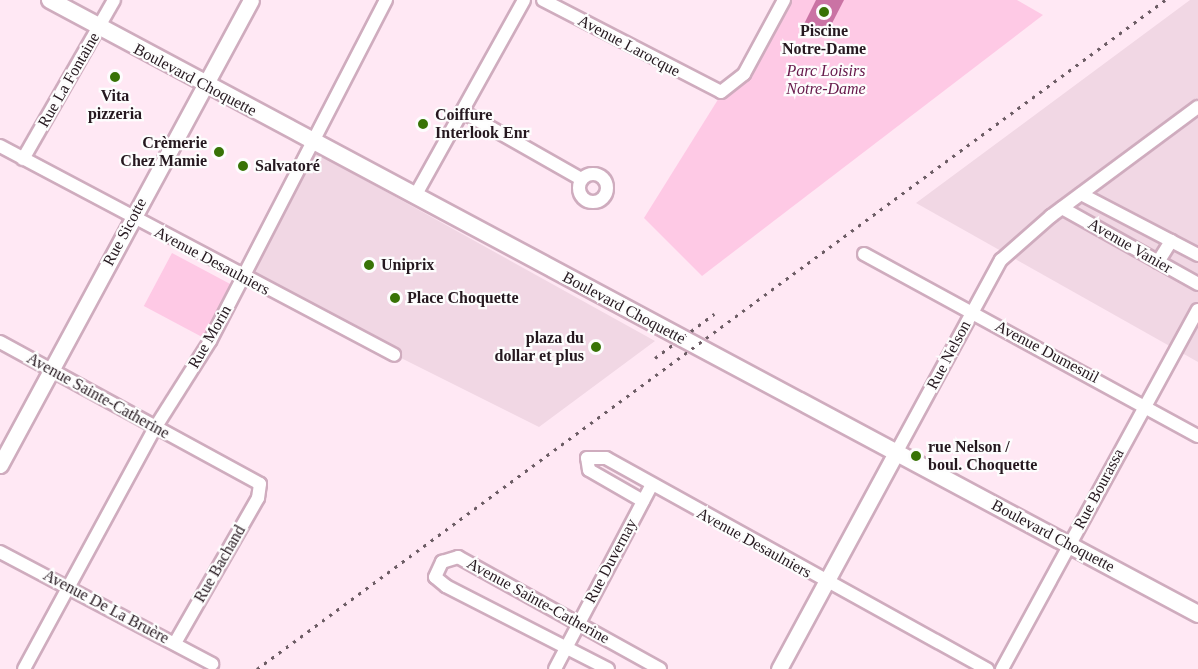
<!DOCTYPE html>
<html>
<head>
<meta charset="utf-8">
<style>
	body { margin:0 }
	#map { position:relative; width:1198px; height:669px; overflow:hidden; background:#ffe8f4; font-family:Georgia,serif }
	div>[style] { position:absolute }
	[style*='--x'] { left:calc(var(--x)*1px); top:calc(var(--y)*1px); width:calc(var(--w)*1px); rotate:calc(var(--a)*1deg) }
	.built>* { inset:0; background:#f1d7e4 }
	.green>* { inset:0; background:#fec9e5; transform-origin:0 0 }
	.water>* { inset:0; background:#ca73a4 }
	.roads { filter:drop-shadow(2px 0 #cfacbe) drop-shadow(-2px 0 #cfacbe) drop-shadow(0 2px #cfacbe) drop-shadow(0 -2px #cfacbe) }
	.minor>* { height:12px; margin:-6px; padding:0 6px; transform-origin:6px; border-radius:6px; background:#fff }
	.minor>.ring { margin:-6px; padding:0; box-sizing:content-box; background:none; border:12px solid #fff; border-radius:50% }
	.tertiary>* { height:15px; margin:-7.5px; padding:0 7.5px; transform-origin:7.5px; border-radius:7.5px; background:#fff }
	.secondary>* { height:16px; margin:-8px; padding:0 8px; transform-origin:8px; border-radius:8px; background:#fff }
	.rail>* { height:3px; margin-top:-1.5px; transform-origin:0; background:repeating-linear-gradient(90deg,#6c5c64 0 3px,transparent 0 9px) }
	.dots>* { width:16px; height:16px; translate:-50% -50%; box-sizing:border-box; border:3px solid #fdfdfd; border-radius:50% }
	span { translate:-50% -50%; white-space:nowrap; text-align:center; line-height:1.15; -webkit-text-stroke:4.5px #fdfdfd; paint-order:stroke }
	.poi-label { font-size:16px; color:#25181f; font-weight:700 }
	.left { translate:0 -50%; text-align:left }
	.right { translate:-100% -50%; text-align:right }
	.street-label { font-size:16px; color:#25181f }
	.park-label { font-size:16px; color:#66184a; font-style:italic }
</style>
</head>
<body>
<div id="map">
	<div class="built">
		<div style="clip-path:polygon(1190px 0,1198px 0,1198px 362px,916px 203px)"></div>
		<div style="clip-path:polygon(309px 149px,655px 341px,539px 427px,243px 279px)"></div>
	</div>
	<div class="green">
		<div style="clip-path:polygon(780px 0,1017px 0,1043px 15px,702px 276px,644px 218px)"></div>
		<div style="left:172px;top:253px;width:75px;height:60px;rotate:28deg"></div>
	</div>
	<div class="water">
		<div style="clip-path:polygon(816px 0,844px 0,826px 35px,804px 24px)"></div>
	</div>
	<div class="roads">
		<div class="minor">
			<div style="--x:543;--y:0;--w:200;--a:27.3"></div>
			<div style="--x:721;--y:92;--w:29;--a:-38"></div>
			<div style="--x:744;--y:74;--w:84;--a:-61.6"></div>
			<div style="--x:465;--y:113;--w:133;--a:29.6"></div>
			<div style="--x:0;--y:146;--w:446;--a:27.9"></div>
			<div style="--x:23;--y:159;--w:183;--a:-60.2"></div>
			<div class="ring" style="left:579px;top:174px;width:16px;height:16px"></div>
			<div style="--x:1081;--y:194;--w:132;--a:27.5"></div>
			<div style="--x:415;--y:196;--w:224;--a:-60.9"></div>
			<div style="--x:1062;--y:208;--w:156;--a:29.2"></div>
			<div style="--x:864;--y:254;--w:380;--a:28.6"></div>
			<div style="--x:1158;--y:262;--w:25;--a:-58"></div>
			<div style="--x:0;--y:342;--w:296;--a:28.6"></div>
			<div style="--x:260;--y:484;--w:14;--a:98"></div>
			<div style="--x:258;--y:498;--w:167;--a:119.8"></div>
			<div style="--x:896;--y:453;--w:220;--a:-61.5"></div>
			<div style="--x:1001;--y:260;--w:67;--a:-41.3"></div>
			<div style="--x:1051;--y:216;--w:183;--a:-36.6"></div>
			<div style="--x:643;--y:501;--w:62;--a:-150.1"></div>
			<div style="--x:589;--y:470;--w:12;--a:-99"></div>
			<div style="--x:587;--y:458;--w:19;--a:0"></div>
			<div style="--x:606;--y:458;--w:436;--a:29"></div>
			<div style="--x:0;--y:552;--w:240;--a:27.8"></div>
			<div style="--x:24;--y:669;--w:274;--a:-61.5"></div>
			<div style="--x:155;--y:428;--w:103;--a:-57.7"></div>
			<div style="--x:210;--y:341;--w:384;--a:-62.7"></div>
			<div style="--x:555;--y:669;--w:207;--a:-62.3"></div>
			<div style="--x:608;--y:669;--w:182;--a:-152.9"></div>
			<div style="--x:446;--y:586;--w:14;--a:-141"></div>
			<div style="--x:435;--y:577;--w:17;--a:-65"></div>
			<div style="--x:442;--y:562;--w:17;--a:-17"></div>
			<div style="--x:458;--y:557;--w:231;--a:29"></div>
			<div style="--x:1002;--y:669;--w:409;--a:-61.4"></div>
		</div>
		<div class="tertiary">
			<div style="--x:0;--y:465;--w:528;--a:-61.64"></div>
			<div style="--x:779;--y:669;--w:246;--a:-61.6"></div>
		</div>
		<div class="secondary">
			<div style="--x:50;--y:0;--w:1302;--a:28.14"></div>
		</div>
	</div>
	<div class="rail">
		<div style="--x:655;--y:358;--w:74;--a:-36.7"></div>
		<div style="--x:257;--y:669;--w:1128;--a:-36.38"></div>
	</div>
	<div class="dots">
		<div style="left:824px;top:12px;background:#387306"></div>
		<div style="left:115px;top:77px;background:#387306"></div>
		<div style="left:423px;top:124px;background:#387306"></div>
		<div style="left:219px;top:152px;background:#387306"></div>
		<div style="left:243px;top:166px;background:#387306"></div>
		<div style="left:369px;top:265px;background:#387306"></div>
		<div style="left:395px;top:298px;background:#387306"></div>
		<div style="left:596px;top:347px;background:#387306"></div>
		<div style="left:916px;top:456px;background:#387306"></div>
	</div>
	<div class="poi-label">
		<span style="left:824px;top:40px">Piscine<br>Notre-Dame</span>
		<span style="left:115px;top:105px">Vita<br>pizzeria</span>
		<span class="left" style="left:435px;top:124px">Coiffure<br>Interlook Enr</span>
		<span class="right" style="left:207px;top:152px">Crèmerie<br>Chez Mamie</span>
		<span class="left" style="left:255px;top:166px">Salvatoré</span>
		<span class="left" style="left:381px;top:265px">Uniprix</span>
		<span class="left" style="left:407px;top:298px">Place Choquette</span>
		<span class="right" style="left:584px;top:347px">plaza du<br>dollar et plus</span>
		<span class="left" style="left:928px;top:456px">rue Nelson /<br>boul. Choquette</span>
	</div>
	<div class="street-label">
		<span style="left:629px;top:46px;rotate:28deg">Avenue Larocque</span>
		<span style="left:69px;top:80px;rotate:-60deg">Rue La Fontaine</span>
		<span style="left:195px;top:80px;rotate:28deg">Boulevard Choquette</span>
		<span style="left:125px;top:232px;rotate:-62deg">Rue Sicotte</span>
		<span style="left:1130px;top:246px;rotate:30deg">Avenue Vanier</span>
		<span style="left:212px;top:261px;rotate:28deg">Avenue Desaulniers</span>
		<span style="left:624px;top:308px;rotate:28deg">Boulevard Choquette</span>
		<span style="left:210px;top:337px;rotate:-60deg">Rue Morin</span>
		<span style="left:1047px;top:352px;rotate:28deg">Avenue Dumesnil</span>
		<span style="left:949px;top:355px;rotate:-62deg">Rue Nelson</span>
		<span style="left:98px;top:396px;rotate:29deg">Avenue Sainte-Catherine</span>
		<span style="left:1099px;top:489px;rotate:-62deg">Rue Bourassa</span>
		<span style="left:1053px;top:536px;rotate:28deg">Boulevard Choquette</span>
		<span style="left:754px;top:543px;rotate:29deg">Avenue Desaulniers</span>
		<span style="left:611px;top:561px;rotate:-62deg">Rue Duvernay</span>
		<span style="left:220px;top:564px;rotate:-60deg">Rue Bachand</span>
		<span style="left:538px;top:601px;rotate:29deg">Avenue Sainte-Catherine</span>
		<span style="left:106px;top:607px;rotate:28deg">Avenue De La Bruère</span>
	</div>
	<div class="park-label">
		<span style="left:826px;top:80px">Parc Loisirs<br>Notre-Dame</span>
	</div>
</div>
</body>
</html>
